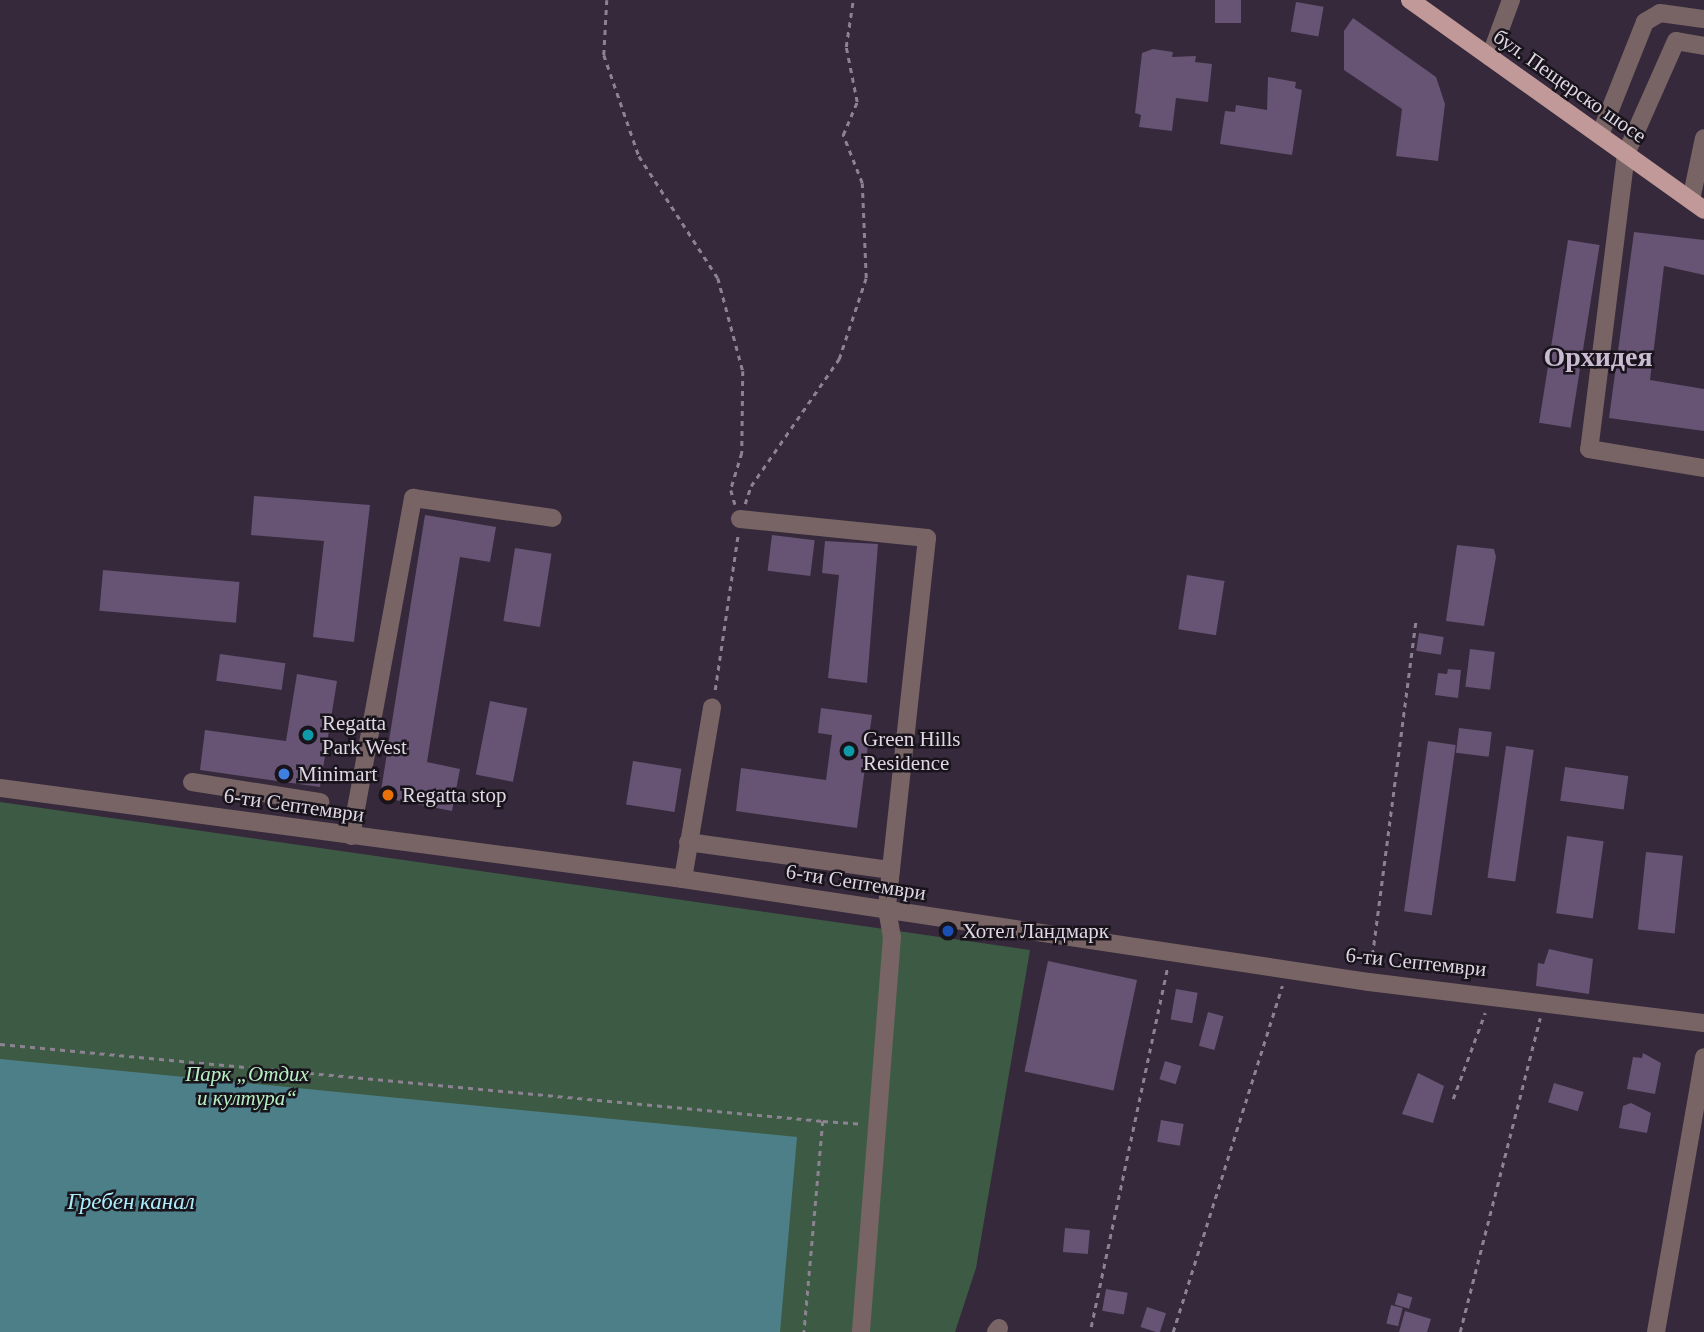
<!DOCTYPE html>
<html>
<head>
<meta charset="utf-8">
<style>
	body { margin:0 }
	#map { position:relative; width:1704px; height:1332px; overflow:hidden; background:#35293b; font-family:"Times New Roman",serif }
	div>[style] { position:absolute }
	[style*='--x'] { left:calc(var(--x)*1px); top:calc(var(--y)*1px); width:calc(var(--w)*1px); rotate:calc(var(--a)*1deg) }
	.green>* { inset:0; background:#3d5b44 }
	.water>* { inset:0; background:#4d7f89 }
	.building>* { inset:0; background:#675373; transform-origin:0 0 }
	.path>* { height:2.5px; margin-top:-1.25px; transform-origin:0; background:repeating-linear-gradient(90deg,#8c8291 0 5px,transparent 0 10px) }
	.minor>* { height:18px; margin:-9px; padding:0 9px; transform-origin:9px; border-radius:9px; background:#786464 }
	.major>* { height:18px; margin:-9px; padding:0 9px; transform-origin:9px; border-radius:9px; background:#c19998 }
	.dots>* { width:19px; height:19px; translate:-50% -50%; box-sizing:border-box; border:4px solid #19141c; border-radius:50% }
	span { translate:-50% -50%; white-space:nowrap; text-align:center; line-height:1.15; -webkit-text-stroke:5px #19141c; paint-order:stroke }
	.street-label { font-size:21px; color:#dfd8e4 }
	.poi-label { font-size:21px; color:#dfd8e4 }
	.left { translate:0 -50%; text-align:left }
	.park-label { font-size:21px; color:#b6f1c3; font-style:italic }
	.water-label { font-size:23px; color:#aaedfb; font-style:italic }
	.district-label { font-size:28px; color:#c9bbd2; font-weight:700 }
</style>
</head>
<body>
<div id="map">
	<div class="green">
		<div style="clip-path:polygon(0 802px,1030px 950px,976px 1268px,955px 1332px,0 1332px)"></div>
	</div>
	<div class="water">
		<div style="clip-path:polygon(0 1059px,797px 1137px,780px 1332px,0 1332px)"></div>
	</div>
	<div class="building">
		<div style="left:1215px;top:0;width:26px;height:23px"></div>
		<div style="left:1296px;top:2px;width:28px;height:30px;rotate:10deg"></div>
		<div style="clip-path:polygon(1353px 18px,1436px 77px,1445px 104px,1438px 161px,1396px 156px,1402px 109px,1344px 70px,1344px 31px)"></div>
		<div style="clip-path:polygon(1153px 49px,1173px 52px,1172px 57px,1196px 56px,1195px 62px,1212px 64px,1208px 102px,1176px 98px,1172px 131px,1139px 127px,1141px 115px,1135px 113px,1142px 53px)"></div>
		<div style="clip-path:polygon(1268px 77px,1296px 82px,1295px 88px,1302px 90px,1292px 155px,1220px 144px,1225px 111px,1235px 112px,1236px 105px,1267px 110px)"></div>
		<div style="clip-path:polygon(1634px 232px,1704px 240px,1704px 275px,1664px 266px,1650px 380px,1704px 389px,1704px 431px,1609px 418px)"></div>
		<div style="left:1568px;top:240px;width:32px;height:185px;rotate:9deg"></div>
		<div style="clip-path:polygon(254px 496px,370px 505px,354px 642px,313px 637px,324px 541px,251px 535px)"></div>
		<div style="clip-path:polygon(425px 515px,496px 527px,490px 562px,460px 557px,427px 762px,460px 769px,452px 811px,380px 797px)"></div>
		<div style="left:772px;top:535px;width:43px;height:36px;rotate:7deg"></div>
		<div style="clip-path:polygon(825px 541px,878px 544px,867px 683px,828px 678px,839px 575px,822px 573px)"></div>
		<div style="clip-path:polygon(1457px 545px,1494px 549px,1496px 557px,1484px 626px,1446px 621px)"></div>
		<div style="left:515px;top:548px;width:37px;height:74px;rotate:9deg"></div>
		<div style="left:103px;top:570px;width:137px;height:41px;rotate:5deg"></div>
		<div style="left:1187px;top:575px;width:38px;height:55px;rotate:9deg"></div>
		<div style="left:1419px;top:633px;width:25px;height:18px;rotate:9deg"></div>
		<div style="left:1470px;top:649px;width:25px;height:38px;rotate:7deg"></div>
		<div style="left:220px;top:654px;width:66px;height:27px;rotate:8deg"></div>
		<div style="clip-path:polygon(1448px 669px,1461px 670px,1458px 698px,1435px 695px,1438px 673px,1447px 674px)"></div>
		<div style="clip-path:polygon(297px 674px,337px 681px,320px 787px,200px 770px,205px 730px,286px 741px)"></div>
		<div style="left:490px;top:701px;width:38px;height:75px;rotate:11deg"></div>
		<div style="clip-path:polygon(821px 708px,872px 715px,857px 828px,736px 811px,741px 768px,826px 780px,832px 735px,818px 733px)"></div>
		<div style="left:1459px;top:728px;width:33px;height:25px;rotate:7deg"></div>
		<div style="left:1428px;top:741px;width:28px;height:172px;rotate:8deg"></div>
		<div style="left:1506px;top:746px;width:28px;height:133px;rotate:8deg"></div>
		<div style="left:633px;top:761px;width:49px;height:44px;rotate:9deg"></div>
		<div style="left:1565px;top:767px;width:64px;height:34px;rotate:8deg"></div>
		<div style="left:1567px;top:836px;width:37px;height:78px;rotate:8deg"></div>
		<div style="left:1646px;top:852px;width:37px;height:78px;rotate:6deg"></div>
		<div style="clip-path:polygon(1549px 949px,1593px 959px,1589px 994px,1536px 986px,1538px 963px,1544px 964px)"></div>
		<div style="left:1048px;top:961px;width:91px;height:113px;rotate:12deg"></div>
		<div style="left:1176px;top:989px;width:22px;height:31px;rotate:10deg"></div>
		<div style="left:1208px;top:1012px;width:16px;height:35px;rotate:15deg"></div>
		<div style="clip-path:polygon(1643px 1053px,1661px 1063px,1655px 1094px,1627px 1089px,1633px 1057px,1642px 1058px)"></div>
		<div style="left:1165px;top:1061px;width:17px;height:19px;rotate:17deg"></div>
		<div style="clip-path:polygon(1418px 1073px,1444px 1086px,1433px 1123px,1402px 1114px)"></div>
		<div style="left:1554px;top:1083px;width:31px;height:20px;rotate:17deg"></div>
		<div style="clip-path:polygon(1631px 1103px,1651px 1113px,1647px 1133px,1619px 1128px,1623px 1106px)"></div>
		<div style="left:1161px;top:1120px;width:23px;height:22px;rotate:10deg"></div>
		<div style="left:1065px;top:1228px;width:25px;height:24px;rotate:5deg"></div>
		<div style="left:1106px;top:1289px;width:22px;height:22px;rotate:10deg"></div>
		<div style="left:1398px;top:1293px;width:15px;height:12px;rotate:16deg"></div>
		<div style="left:1391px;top:1305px;width:12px;height:19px;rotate:14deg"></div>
		<div style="left:1147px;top:1307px;width:20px;height:21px;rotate:18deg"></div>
		<div style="clip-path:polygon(1405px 1311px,1431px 1319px,1427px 1332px,1399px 1332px)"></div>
	</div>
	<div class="path">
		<div style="--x:607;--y:0;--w:55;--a:93.1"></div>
		<div style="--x:604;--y:55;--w:107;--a:70.9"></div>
		<div style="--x:639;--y:156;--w:145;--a:57.1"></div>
		<div style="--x:718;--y:278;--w:96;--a:75"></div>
		<div style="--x:743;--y:371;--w:82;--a:90.7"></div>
		<div style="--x:742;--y:453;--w:39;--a:107"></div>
		<div style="--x:731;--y:490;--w:15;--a:74"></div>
		<div style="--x:745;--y:504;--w:19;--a:-72"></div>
		<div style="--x:751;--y:486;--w:155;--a:-55.3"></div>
		<div style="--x:839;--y:359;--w:85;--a:-71.6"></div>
		<div style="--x:866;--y:278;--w:95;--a:-92.4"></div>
		<div style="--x:862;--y:183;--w:52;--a:-111.6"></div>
		<div style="--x:843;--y:135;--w:36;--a:-67"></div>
		<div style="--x:857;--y:102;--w:56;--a:-101.3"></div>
		<div style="--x:846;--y:47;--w:48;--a:-81.5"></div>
		<div style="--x:715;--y:690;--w:158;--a:-81.6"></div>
		<div style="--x:1371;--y:965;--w:349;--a:-82.6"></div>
		<div style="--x:0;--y:1044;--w:827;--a:5.35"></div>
		<div style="--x:823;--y:1121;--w:212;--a:95.1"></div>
		<div style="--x:1453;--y:1099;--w:92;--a:-69.6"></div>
		<div style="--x:823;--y:1121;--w:39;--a:4"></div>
		<div style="--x:1091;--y:1327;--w:366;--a:-78"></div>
		<div style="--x:1173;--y:1332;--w:363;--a:-72.5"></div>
		<div style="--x:1460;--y:1332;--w:324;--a:-75.7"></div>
	</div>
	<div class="minor">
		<div style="--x:1704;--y:46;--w:28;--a:-170"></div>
		<div style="--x:1676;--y:41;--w:124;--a:113.9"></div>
		<div style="--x:1626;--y:154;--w:297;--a:97.1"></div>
		<div style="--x:1589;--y:449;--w:117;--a:9.4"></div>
		<div style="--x:1490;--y:57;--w:61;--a:-69.8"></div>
		<div style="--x:1600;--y:135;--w:122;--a:-68.3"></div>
		<div style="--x:1645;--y:22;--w:17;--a:-31"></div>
		<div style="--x:1660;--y:13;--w:44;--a:7.8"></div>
		<div style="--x:1691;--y:200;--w:63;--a:-78.2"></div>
		<div style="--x:740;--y:519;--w:188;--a:5.8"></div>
		<div style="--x:927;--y:538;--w:373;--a:96.2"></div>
		<div style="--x:887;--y:909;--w:28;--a:80"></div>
		<div style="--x:892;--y:937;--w:396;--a:94.5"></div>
		<div style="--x:192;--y:782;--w:130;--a:8.9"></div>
		<div style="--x:0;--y:788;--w:689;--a:7.59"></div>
		<div style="--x:683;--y:879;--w:694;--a:8.54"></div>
		<div style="--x:1369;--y:982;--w:337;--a:7"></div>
		<div style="--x:351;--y:836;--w:344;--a:-79.6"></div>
		<div style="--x:413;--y:498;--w:141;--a:8.1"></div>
		<div style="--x:688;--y:842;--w:205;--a:7.9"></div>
		<div style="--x:683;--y:879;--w:174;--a:-80.4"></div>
		<div style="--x:996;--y:1332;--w:5;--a:-53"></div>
		<div style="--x:1656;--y:1332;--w:279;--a:-80.1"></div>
	</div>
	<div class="major">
		<div style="--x:1410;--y:0;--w:361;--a:35.5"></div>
	</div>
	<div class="dots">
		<div style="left:308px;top:735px;background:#0f9aa8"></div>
		<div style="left:849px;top:751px;background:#0f9aa8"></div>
		<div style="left:284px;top:774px;background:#3f7fe0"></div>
		<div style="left:388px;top:795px;background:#e8710a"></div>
		<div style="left:948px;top:931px;background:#1a4fb4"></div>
	</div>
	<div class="street-label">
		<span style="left:1570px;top:86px;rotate:35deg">бул. Пещерско шосе</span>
		<span style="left:294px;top:805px;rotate:8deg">6-ти Септември</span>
		<span style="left:856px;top:882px;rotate:9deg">6-ти Септември</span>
		<span style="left:1416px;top:962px;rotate:6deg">6-ти Септември</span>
	</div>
	<div class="poi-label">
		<span class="left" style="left:322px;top:735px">Regatta<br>Park West</span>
		<span class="left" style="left:863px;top:751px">Green Hills<br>Residence</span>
		<span class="left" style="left:298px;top:774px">Minimart</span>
		<span class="left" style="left:402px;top:795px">Regatta stop</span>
		<span class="left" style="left:962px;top:931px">Хотел Ландмарк</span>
	</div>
	<div class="park-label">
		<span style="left:247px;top:1086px">Парк „Отдих<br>и култура“</span>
	</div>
	<div class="water-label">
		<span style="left:131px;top:1202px">Гребен канал</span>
	</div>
	<div class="district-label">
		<span style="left:1598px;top:357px">Орхидея</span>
	</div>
</div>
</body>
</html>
